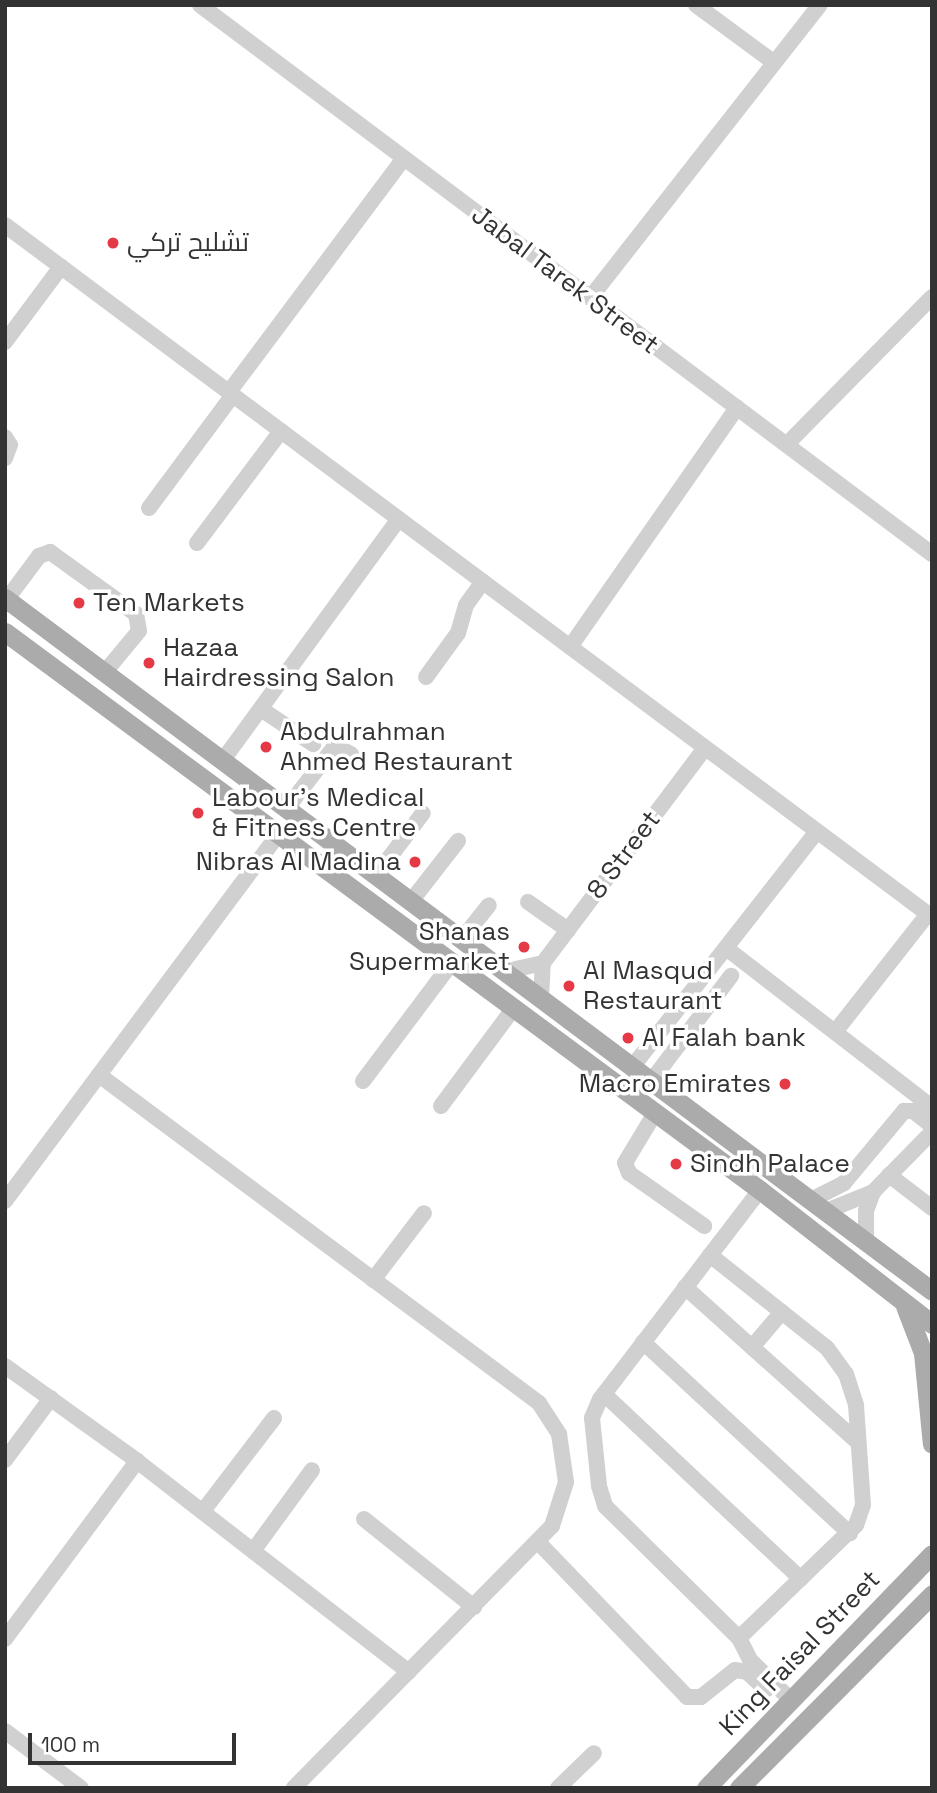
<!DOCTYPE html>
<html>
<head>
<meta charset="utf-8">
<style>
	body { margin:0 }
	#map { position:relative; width:937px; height:1793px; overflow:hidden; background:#fff; font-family:"Space Grotesk",Cairo,sans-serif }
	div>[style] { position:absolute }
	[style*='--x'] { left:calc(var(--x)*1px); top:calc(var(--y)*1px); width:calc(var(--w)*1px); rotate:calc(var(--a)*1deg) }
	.minor>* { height:16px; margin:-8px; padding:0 8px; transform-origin:8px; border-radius:8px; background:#d0d0d0 }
	.major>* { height:19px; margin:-9.5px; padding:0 9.5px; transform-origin:9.5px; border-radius:9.5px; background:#ababab }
	.dots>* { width:19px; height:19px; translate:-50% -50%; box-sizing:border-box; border:4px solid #fff; border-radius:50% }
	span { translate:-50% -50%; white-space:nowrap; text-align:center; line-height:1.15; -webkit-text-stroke:7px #fff; paint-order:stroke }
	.poi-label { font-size:26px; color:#333 }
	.left { translate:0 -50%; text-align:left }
	.right { translate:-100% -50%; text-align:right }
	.street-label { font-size:26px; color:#333 }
	.frame { position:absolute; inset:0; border:7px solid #333; pointer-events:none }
	.scale { position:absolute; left:28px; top:1733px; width:208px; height:32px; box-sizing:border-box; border:4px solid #333; border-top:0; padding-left:9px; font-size:21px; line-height:24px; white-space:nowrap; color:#333; -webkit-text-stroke:5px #fff; paint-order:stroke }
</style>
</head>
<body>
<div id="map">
	<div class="minor">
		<div style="--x:200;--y:5;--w:915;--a:36.87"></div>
		<div style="--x:696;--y:5;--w:94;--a:36.4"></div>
		<div style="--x:5;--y:225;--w:1157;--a:36.74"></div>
		<div style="--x:590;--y:298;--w:372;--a:-51.9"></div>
		<div style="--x:5;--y:342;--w:94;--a:-53.3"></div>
		<div style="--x:229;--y:392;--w:291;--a:-53.2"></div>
		<div style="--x:5;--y:437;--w:9;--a:58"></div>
		<div style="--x:10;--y:445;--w:14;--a:111"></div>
		<div style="--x:787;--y:444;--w:206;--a:-45.4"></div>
		<div style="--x:149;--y:508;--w:141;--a:-53.4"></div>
		<div style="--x:197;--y:543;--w:140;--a:-53.1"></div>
		<div style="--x:7;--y:599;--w:54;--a:-53.3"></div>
		<div style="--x:39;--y:556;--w:12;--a:-20"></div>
		<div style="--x:50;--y:552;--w:106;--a:35.8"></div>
		<div style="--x:136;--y:614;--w:17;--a:80"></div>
		<div style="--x:139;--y:631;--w:55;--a:129.8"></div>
		<div style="--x:570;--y:647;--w:292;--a:-55.1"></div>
		<div style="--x:426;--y:677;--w:54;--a:-54"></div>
		<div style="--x:458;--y:633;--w:29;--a:-74"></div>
		<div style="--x:466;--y:605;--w:29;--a:-54"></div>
		<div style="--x:261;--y:709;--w:63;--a:33.9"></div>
		<div style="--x:223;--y:760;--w:298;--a:-53.9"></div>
		<div style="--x:287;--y:808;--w:78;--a:-52.3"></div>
		<div style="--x:335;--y:746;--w:18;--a:27"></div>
		<div style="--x:377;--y:874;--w:76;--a:-53"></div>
		<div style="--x:412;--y:900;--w:75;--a:-52.1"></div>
		<div style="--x:528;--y:902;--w:49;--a:35"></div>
		<div style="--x:462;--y:939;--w:43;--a:-51.5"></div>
		<div style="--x:726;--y:948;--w:260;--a:37.7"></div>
		<div style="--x:506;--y:971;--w:38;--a:-12"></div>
		<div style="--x:541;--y:998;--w:35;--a:-87"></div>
		<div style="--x:543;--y:963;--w:269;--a:-53"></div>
		<div style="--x:835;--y:1032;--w:150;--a:-51.8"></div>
		<div style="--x:633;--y:1066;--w:298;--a:-51.9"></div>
		<div style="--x:99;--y:1075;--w:549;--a:36.7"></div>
		<div style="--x:539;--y:1403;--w:37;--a:57"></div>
		<div style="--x:559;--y:1434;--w:49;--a:81.7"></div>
		<div style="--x:566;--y:1482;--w:46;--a:107.7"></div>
		<div style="--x:552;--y:1526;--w:368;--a:134.6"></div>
		<div style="--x:652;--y:1080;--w:131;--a:-52.8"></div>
		<div style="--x:363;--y:1081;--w:146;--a:-53.1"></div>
		<div style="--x:441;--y:1106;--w:121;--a:-53.4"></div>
		<div style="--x:655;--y:1113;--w:58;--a:121"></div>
		<div style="--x:625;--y:1163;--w:11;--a:68"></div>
		<div style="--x:629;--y:1173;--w:92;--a:35.2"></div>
		<div style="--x:889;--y:1175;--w:54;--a:37.5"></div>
		<div style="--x:760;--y:1190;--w:263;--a:127.4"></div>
		<div style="--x:600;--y:1399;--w:21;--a:113"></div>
		<div style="--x:592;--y:1418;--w:68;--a:84.1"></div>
		<div style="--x:599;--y:1486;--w:21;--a:73"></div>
		<div style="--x:605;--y:1506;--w:188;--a:44.6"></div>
		<div style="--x:739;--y:1638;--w:25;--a:63"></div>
		<div style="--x:750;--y:1660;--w:57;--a:44.3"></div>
		<div style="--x:813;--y:1199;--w:35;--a:-27"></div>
		<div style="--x:844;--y:1183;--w:94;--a:-50.2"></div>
		<div style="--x:904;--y:1111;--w:9;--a:0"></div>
		<div style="--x:913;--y:1111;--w:24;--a:38"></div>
		<div style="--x:5;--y:1201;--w:458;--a:-53.3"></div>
		<div style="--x:829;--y:1210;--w:48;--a:-22.2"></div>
		<div style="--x:873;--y:1192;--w:84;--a:-45.5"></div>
		<div style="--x:866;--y:1238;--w:27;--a:-90"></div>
		<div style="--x:866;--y:1211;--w:20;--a:-70"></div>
		<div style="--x:710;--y:1255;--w:149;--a:38.5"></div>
		<div style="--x:827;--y:1348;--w:32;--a:54"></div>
		<div style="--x:846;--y:1374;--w:33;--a:72"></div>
		<div style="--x:856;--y:1405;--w:100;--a:86"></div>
		<div style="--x:863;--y:1505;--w:21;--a:109"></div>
		<div style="--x:856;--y:1525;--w:163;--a:136"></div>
		<div style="--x:373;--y:1280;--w:84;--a:-52.7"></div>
		<div style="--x:685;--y:1287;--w:232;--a:41.9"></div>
		<div style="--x:643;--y:1342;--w:282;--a:42.8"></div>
		<div style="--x:752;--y:1347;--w:46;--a:-49.4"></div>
		<div style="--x:5;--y:1366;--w:163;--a:35.7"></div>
		<div style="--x:137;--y:1461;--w:344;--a:37.8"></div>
		<div style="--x:604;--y:1394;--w:270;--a:43.2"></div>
		<div style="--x:5;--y:1460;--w:77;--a:-53.4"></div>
		<div style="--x:203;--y:1511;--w:117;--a:-52.6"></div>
		<div style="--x:364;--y:1519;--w:141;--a:38.7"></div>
		<div style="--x:538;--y:1542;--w:215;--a:46.1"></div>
		<div style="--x:687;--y:1697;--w:14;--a:0"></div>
		<div style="--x:701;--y:1697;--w:43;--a:-38.5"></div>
		<div style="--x:735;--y:1670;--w:12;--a:9"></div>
		<div style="--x:747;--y:1672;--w:26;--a:43"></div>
		<div style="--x:253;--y:1551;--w:100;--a:-53.9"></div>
		<div style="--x:5;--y:1639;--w:222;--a:-53.4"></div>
		<div style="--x:5;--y:1731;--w:95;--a:36.9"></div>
		<div style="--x:558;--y:1788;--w:50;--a:-44.2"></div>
	</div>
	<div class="major">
		<div style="--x:5;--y:598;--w:1157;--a:36.78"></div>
		<div style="--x:5;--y:632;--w:939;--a:36.47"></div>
		<div style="--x:760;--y:1190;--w:218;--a:37.9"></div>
		<div style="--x:905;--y:1306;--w:50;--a:69"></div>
		<div style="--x:923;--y:1353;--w:91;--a:84.4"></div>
		<div style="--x:706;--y:1788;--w:325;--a:-46"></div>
		<div style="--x:739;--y:1788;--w:274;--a:-45.1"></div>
	</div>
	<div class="dots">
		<div style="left:113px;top:243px;background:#e63946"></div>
		<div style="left:79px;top:603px;background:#e63946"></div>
		<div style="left:149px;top:663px;background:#e63946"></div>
		<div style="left:266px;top:747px;background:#e63946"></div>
		<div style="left:198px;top:813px;background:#e63946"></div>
		<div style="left:415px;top:862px;background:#e63946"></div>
		<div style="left:524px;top:947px;background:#e63946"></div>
		<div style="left:569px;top:986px;background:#e63946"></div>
		<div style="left:628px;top:1038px;background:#e63946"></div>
		<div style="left:785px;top:1084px;background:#e63946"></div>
		<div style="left:676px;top:1164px;background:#e63946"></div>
	</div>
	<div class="poi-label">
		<span class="left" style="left:127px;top:243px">تشليح تركي</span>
		<span class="left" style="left:93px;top:603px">Ten Markets</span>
		<span class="left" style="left:163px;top:663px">Hazaa<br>Hairdressing Salon</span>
		<span class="left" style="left:280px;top:747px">Abdulrahman<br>Ahmed Restaurant</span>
		<span class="left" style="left:212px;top:813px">Labour's Medical<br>&amp; Fitness Centre</span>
		<span class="right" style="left:401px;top:862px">Nibras Al Madina</span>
		<span class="right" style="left:510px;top:947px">Shanas<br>Supermarket</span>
		<span class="left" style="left:583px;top:986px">Al Masqud<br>Restaurant</span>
		<span class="left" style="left:642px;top:1038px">Al Falah bank</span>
		<span class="right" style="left:771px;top:1084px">Macro Emirates</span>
		<span class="left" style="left:690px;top:1164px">Sindh Palace</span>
	</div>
	<div class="street-label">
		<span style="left:565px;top:280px;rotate:37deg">Jabal Tarek Street</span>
		<span style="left:624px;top:855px;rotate:-53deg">8 Street</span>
		<span style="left:800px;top:1653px;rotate:-46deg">King Faisal Street</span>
	</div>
	<div class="frame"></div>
	<div class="scale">100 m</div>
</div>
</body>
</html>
